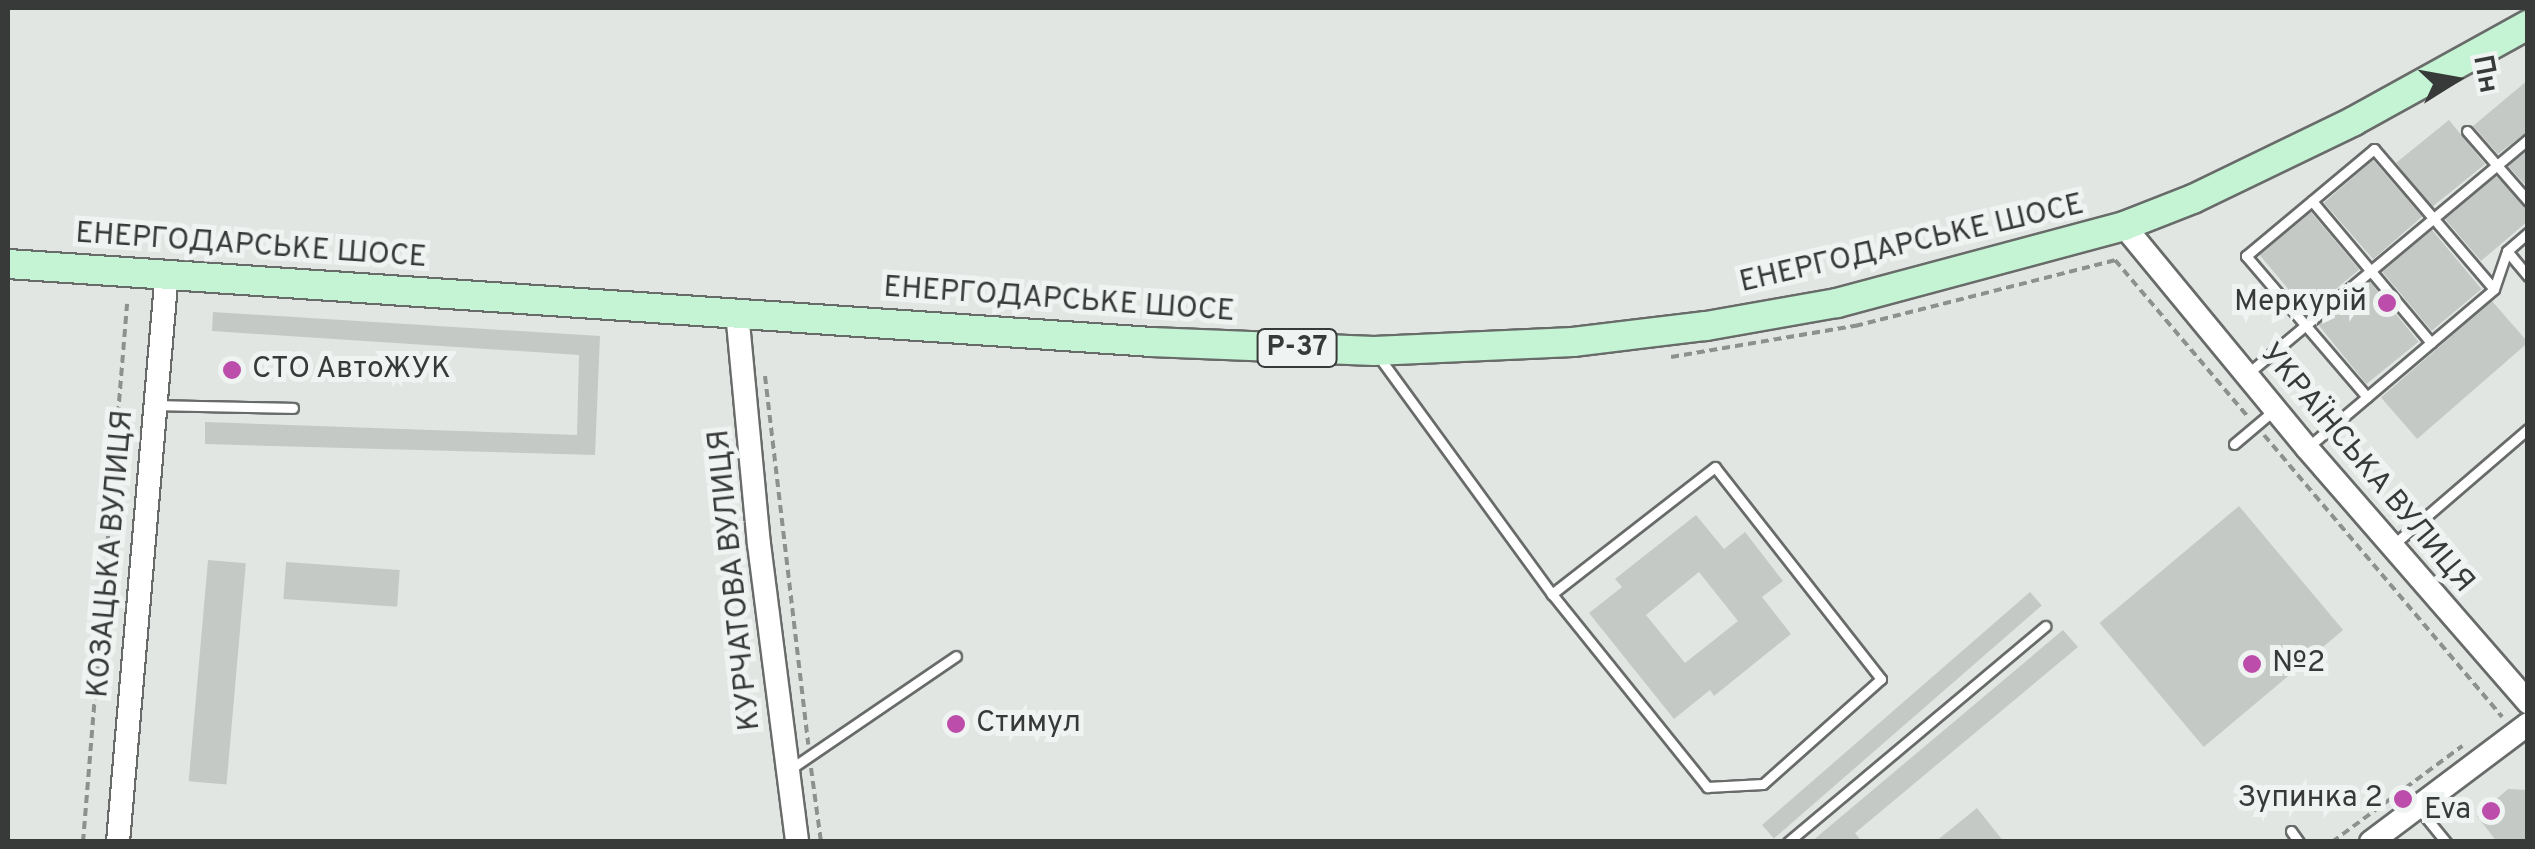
<!DOCTYPE html>
<html>
<head>
<meta charset="utf-8">
<style>
	body { margin:0 }
	#map { position:relative; width:2535px; height:849px; overflow:hidden; background:#e2e6e3; font-family:Overpass,sans-serif }
	div>[style] { position:absolute }
	[style*='--x'] { left:calc(var(--x)*1px); top:calc(var(--y)*1px); width:calc(var(--w)*1px); rotate:calc(var(--a)*1deg) }
	.building>* { inset:0; background:#c5c9c6; transform-origin:0 0 }
	.path>* { height:4px; margin-top:-2px; transform-origin:0; background:repeating-linear-gradient(90deg,#8d908e 0 8px,transparent 0 13px) }
	.roads { filter:drop-shadow(2px 0 #686b69) drop-shadow(-2px 0 #686b69) drop-shadow(0 2px #686b69) drop-shadow(0 -2px #686b69) }
	.service>* { height:9px; margin:-4.5px; padding:0 4.5px; transform-origin:4.5px; border-radius:4.5px; background:#fff }
	.tertiary>* { height:22px; margin:-11px; padding:0 11px; transform-origin:11px; border-radius:11px; background:#fff }
	.primary>* { height:28px; margin:-14px; padding:0 14px; transform-origin:14px; border-radius:14px; background:#c4f4d4 }
	.dots>* { width:28px; height:28px; translate:-50% -50%; box-sizing:border-box; border:5px solid #eff3f1; border-radius:50% }
	span { translate:-50% -50%; white-space:nowrap; text-align:center; line-height:1.15; -webkit-text-stroke:10px #eff3f1; paint-order:stroke }
	.shield-label span { padding:2px 8px; background:#eff3f1; border:2px solid; border-radius:8px; -webkit-text-stroke-width:0 }
	.shield-label { font-size:28px; color:#383a39; font-weight:700 }
	.street-label { font-size:30px; color:#383a39 }
	.poi-label { font-size:30px; color:#383a39 }
	.right { translate:-100% -50%; text-align:right }
	.left { translate:0 -50%; text-align:left }
	.frame { position:absolute; inset:0; border:10px solid #383a39; pointer-events:none }
	.north { position:absolute; left:2405px; top:30px; width:100px; height:100px; -webkit-text-stroke:8px #eff3f1; paint-order:stroke; rotate:79deg; font-size:28px; font-weight:700; line-height:40px; text-align:center; color:#383a39 }
	.north::after { content:''; display:block; margin:auto; width:35px; height:45px; background:#383a39; clip-path:polygon(50% 0,100% 100%,50% 72%,0 100%) }
</style>
</head>
<body>
<div id="map">
	<div class="building">
		<div style="clip-path:polygon(2528px 80px,2528px 131px,2498px 154px,2473px 126px)"></div>
		<div style="left:2449px;top:120px;width:57px;height:68px;rotate:51deg"></div>
		<div style="clip-path:polygon(2528px 150px,2528px 188px,2508px 166px)"></div>
		<div style="left:2373px;top:160px;width:75px;height:65px;rotate:49deg"></div>
		<div style="clip-path:polygon(2496px 176px,2528px 209px,2528px 221px,2481px 261px,2445px 219px)"></div>
		<div style="left:2311px;top:212px;width:75px;height:67px;rotate:50deg"></div>
		<div style="left:2432px;top:230px;width:77px;height:65px;rotate:50deg"></div>
		<div style="left:2370px;top:282px;width:77px;height:67px;rotate:51deg"></div>
		<div style="left:2492px;top:301px;width:55px;height:147px;rotate:49deg"></div>
		<div style="clip-path:polygon(213px 312px,600px 336px,595px 455px,205px 444px,205px 422px,577px 435px,579px 355px,212px 331px)"></div>
		<div style="left:2239px;top:506px;width:162px;height:182px;rotate:50deg"></div>
		<div style="clip-path:polygon(evenodd,1696px 515px,1724px 549px,1745px 532px,1783px 581px,1762px 597px,1791px 634px,1714px 696px,1710px 690px,1674px 719px,1589px 613px,1622px 587px,1615px 579px,1696px 515px,1699px 572px,1738px 621px,1685px 663px,1646px 615px,1699px 572px)"></div>
		<div style="left:208px;top:560px;width:38px;height:222px;rotate:5deg"></div>
		<div style="left:286px;top:562px;width:114px;height:37px;rotate:4deg"></div>
		<div style="left:2030px;top:592px;width:18px;height:355px;rotate:49deg"></div>
		<div style="clip-path:polygon(2063px 630px,2078px 647px,1855px 833px,1862px 842px,1811px 842px)"></div>
		<div style="clip-path:polygon(2508px 789px,2528px 790px,2528px 842px,2497px 842px,2477px 816px)"></div>
		<div style="clip-path:polygon(1977px 808px,2004px 842px,1935px 842px)"></div>
	</div>
	<div class="path">
		<div style="--x:1671;--y:357;--w:187;--a:-9.6"></div>
		<div style="--x:1855;--y:326;--w:268;--a:-14.2"></div>
		<div style="--x:2115;--y:260;--w:206;--a:49.7"></div>
		<div style="--x:765;--y:376;--w:371;--a:83.3"></div>
		<div style="--x:2264;--y:435;--w:369;--a:49.8"></div>
		<div style="--x:811;--y:768;--w:75;--a:82.3"></div>
		<div style="--x:83;--y:842;--w:540;--a:-85.32"></div>
		<div style="--x:2332;--y:842;--w:162;--a:-36.4"></div>
	</div>
	<div class="roads">
		<div class="service">
			<div style="--x:2467;--y:131;--w:93;--a:48.9"></div>
			<div style="--x:2312;--y:201;--w:185;--a:50"></div>
			<div style="--x:2507;--y:251;--w:33;--a:50"></div>
			<div style="--x:1379;--y:357;--w:293;--a:53.9"></div>
			<div style="--x:1552;--y:594;--w:248;--a:51.2"></div>
			<div style="--x:1707;--y:787;--w:56;--a:-3.1"></div>
			<div style="--x:1763;--y:784;--w:158;--a:-41.7"></div>
			<div style="--x:1881;--y:679;--w:269;--a:-128.1"></div>
			<div style="--x:1715;--y:467;--w:207;--a:142.1"></div>
			<div style="--x:2246;--y:375;--w:368;--a:-39.9"></div>
			<div style="--x:2367;--y:397;--w:186;--a:-130.6"></div>
			<div style="--x:2246;--y:256;--w:167;--a:-39.9"></div>
			<div style="--x:2374;--y:149;--w:184;--a:49.4"></div>
			<div style="--x:155;--y:405;--w:138;--a:1.2"></div>
			<div style="--x:2234;--y:444;--w:51;--a:-40.2"></div>
			<div style="--x:2308;--y:447;--w:244;--a:-40.3"></div>
			<div style="--x:2494;--y:289;--w:40;--a:-71.1"></div>
			<div style="--x:2507;--y:251;--w:28;--a:-41"></div>
			<div style="--x:2393;--y:545;--w:178;--a:-40.7"></div>
			<div style="--x:789;--y:770;--w:202;--a:-34.3"></div>
			<div style="--x:2419;--y:809;--w:43;--a:50.7"></div>
			<div style="--x:2291;--y:831;--w:14;--a:54"></div>
			<div style="--x:1788;--y:842;--w:336;--a:-40"></div>
		</div>
		<div class="tertiary">
			<div style="--x:2124;--y:226;--w:288;--a:50.5"></div>
			<div style="--x:2307;--y:448;--w:337;--a:49"></div>
			<div style="--x:737;--y:312;--w:233;--a:84.6"></div>
			<div style="--x:759;--y:544;--w:300;--a:82.7"></div>
			<div style="--x:118;--y:842;--w:572;--a:-85.09"></div>
			<div style="--x:2371;--y:842;--w:196;--a:-36.9"></div>
		</div>
		<div class="primary">
			<div style="--x:8;--y:264;--w:1146;--a:3.9"></div>
			<div style="--x:1151;--y:342;--w:223;--a:2.3"></div>
			<div style="--x:1374;--y:351;--w:199;--a:-2.6"></div>
			<div style="--x:1573;--y:342;--w:134;--a:-6.9"></div>
			<div style="--x:1706;--y:326;--w:133;--a:-10"></div>
			<div style="--x:1837;--y:303;--w:297;--a:-15"></div>
			<div style="--x:2124;--y:226;--w:74;--a:-21.4"></div>
			<div style="--x:2193;--y:199;--w:179;--a:-25.8"></div>
			<div style="--x:2354;--y:121;--w:199;--a:-28.9"></div>
		</div>
	</div>
	<div class="dots">
		<div style="left:2387px;top:303px;background:#bc4daa"></div>
		<div style="left:232px;top:370px;background:#bc4daa"></div>
		<div style="left:2252px;top:664px;background:#bc4daa"></div>
		<div style="left:956px;top:724px;background:#bc4daa"></div>
		<div style="left:2403px;top:799px;background:#bc4daa"></div>
		<div style="left:2491px;top:811px;background:#bc4daa"></div>
	</div>
	<div class="shield-label">
		<span style="left:1297px;top:348px">Р-37</span>
	</div>
	<div class="street-label">
		<span style="left:1912px;top:245px;rotate:-13deg">ЕНЕРГОДАРСЬКЕ ШОСЕ</span>
		<span style="left:251px;top:247px;rotate:4deg">ЕНЕРГОДАРСЬКЕ ШОСЕ</span>
		<span style="left:1059px;top:301px;rotate:4deg">ЕНЕРГОДАРСЬКЕ ШОСЕ</span>
		<span style="left:2366px;top:469px;rotate:50deg">УКРАЇНСЬКА ВУЛИЦЯ</span>
		<span style="left:112px;top:554px;rotate:-85deg">КОЗАЦЬКА ВУЛИЦЯ</span>
		<span style="left:736px;top:580px;rotate:-96deg">КУРЧАТОВА ВУЛИЦЯ</span>
	</div>
	<div class="poi-label">
		<span class="right" style="left:2367px;top:303px">Меркурій</span>
		<span class="left" style="left:252px;top:370px">СТО АвтоЖУК</span>
		<span class="left" style="left:2272px;top:664px">№2</span>
		<span class="left" style="left:976px;top:724px">Стимул</span>
		<span class="right" style="left:2383px;top:799px">Зупинка 2</span>
		<span class="right" style="left:2471px;top:811px">Eva</span>
	</div>
	<div class="frame"></div>
	<div class="north">Пн</div>
</div>
</body>
</html>
